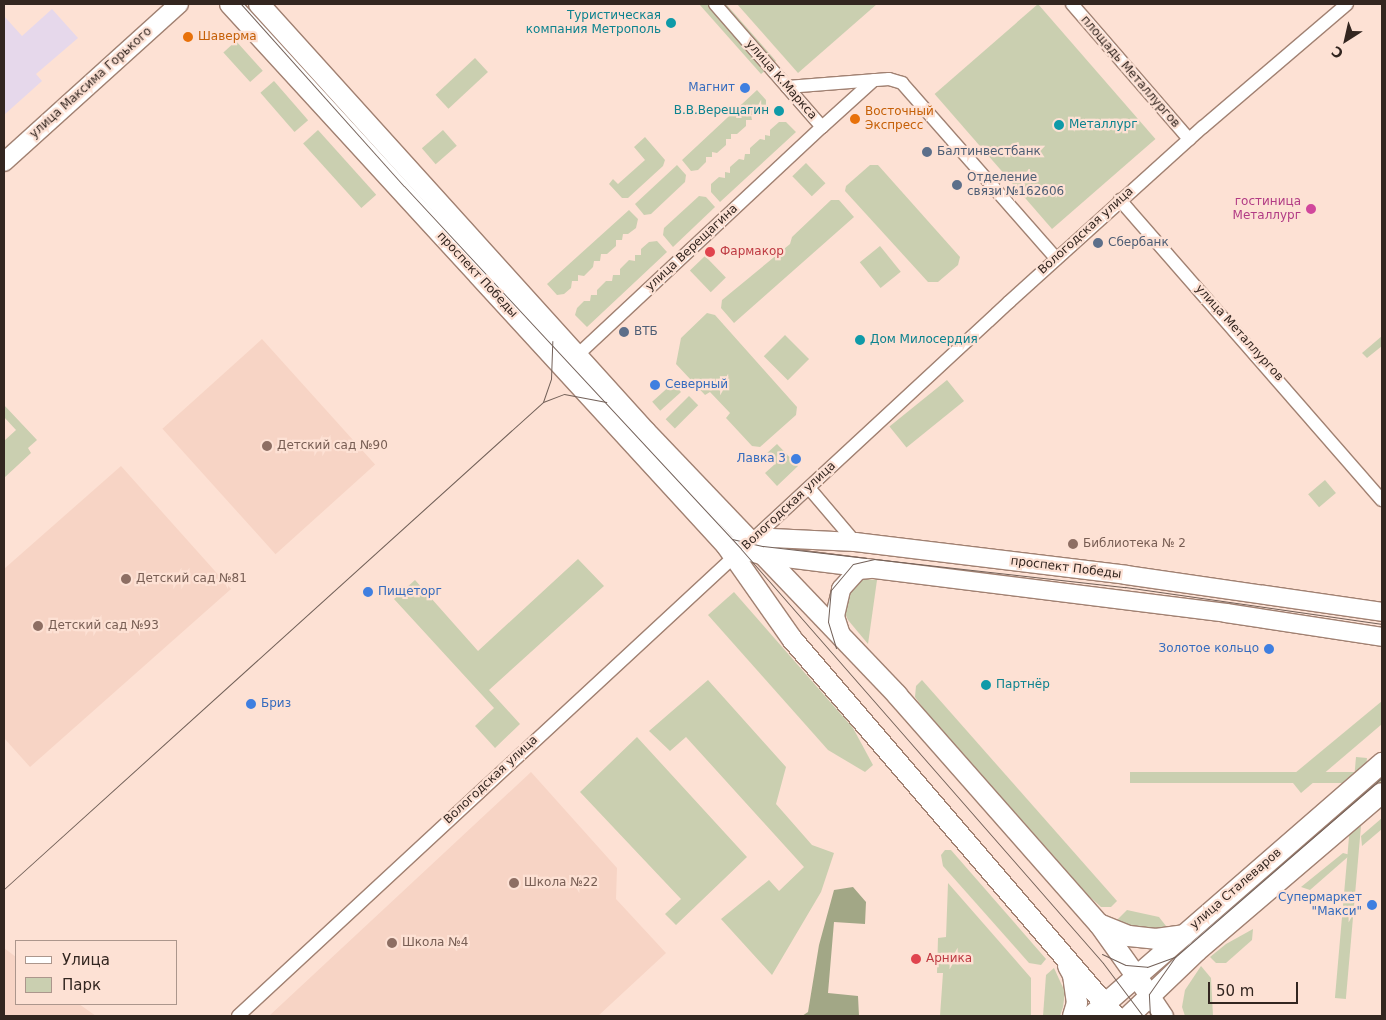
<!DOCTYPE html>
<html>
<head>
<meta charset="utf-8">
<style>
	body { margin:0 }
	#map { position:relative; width:1386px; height:1020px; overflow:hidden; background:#fde1d4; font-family:"DejaVu Sans",sans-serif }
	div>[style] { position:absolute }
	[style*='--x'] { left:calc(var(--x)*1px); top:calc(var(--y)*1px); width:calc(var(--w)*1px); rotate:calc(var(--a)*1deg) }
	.commercial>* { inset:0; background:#e6d8eb }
	.built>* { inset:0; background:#f7d4c5; transform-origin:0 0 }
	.green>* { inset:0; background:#cacfb0; transform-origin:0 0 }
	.forest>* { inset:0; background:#a2a786 }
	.roads { filter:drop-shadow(1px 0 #a18172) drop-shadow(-1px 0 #a18172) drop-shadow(0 1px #a18172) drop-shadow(0 -1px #a18172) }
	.street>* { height:12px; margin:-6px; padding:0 6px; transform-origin:6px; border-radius:6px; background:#fff }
	.secondary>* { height:18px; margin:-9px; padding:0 9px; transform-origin:9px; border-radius:9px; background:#fff }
	.primary>* { height:20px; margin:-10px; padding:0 10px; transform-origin:10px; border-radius:10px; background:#fff }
	.tram>* { height:1px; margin:-0.5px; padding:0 0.5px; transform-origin:0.5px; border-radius:0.5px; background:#736159 }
	.dots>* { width:14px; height:14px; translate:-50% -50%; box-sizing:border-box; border:2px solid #fde1d4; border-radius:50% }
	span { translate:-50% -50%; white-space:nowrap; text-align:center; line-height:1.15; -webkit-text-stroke:4.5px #fde1d4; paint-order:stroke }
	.culture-label { font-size:12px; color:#0d838f }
	.right { translate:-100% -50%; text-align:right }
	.left { translate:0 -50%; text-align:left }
	.food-label { font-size:12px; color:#c56008 }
	.street-label { font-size:12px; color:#332620 }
	.shop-label { font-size:12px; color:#366cbe }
	.service-label { font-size:12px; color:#4e5e75 }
	.hotel-label { font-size:12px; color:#b23c85 }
	.health-label { font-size:12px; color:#be3a42 }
	.education-label { font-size:12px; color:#785e54 }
	.frame { position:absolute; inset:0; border:5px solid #332620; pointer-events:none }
	.legend { position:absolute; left:15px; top:940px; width:162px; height:65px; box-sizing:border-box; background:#fde1d4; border:1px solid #ac968c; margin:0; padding:6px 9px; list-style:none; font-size:15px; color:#332620 }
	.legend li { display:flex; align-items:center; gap:10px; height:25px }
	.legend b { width:25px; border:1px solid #ac968c }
	.north { position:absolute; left:1321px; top:15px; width:50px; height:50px; -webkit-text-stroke:4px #fde1d4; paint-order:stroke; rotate:215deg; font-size:14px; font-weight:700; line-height:20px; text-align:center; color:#332620 }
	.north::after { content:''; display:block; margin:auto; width:18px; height:22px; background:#332620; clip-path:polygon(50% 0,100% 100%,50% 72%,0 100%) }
	.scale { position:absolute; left:1208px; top:982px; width:90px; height:22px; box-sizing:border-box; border:2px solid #332620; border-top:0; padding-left:6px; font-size:15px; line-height:18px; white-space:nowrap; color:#332620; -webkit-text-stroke:4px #fde1d4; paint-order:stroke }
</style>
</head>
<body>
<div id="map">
	<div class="commercial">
		<div style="clip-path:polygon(52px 9px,78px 38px,36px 74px,42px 81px,4px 115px,4px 16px,22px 36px)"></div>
	</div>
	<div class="built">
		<div style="left:262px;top:339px;width:169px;height:134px;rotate:48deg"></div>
		<div style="clip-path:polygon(121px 466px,231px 589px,30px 767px,4px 738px,4px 569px)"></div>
		<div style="clip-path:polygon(531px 772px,617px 868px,616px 899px,666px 953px,598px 1016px,269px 1016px)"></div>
		<div style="clip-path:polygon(4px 948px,16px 957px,16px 1004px,79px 1004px,96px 1016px,4px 1016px)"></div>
	</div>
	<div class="green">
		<div style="clip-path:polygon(699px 4px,726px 4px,776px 61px,761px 74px)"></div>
		<div style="clip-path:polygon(737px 4px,877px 4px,798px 73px)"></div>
		<div style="left:1038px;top:4px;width:179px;height:137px;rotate:49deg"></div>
		<div style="left:236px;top:41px;width:40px;height:17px;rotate:48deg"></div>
		<div style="left:475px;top:58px;width:19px;height:54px;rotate:47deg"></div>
		<div style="left:274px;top:81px;width:52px;height:18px;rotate:49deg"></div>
		<div style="clip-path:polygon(757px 90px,766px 100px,766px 107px,757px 115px,751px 115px,752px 120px,746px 120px,746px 126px,737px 134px,731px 134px,731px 139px,726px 139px,726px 145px,717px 153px,712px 152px,712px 157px,706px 157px,706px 162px,698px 170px,691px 171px,682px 160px)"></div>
		<div style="clip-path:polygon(779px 122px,786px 122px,796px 132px,720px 202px,711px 192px,711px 184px,719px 177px,725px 178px,725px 172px,730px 173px,730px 167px,739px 159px,744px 160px,745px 154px,750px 154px,750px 148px,760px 139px,765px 140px,765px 135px,770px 136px,770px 130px)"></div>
		<div style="left:318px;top:130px;width:87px;height:20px;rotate:48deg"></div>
		<div style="left:443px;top:130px;width:21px;height:28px;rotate:49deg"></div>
		<div style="clip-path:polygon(645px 137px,665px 160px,663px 166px,628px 198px,622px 198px,609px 184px,613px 179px,618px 184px,645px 160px,634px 147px)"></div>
		<div style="left:806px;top:163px;width:28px;height:19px;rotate:46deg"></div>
		<div style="clip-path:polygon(677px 165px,686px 175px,685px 182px,651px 214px,644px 215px,635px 204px)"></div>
		<div style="clip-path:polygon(870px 165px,878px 165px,960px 257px,958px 265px,938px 282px,928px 282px,845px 191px,846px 186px)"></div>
		<div style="clip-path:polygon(699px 196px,706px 197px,715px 207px,673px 247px,663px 235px,664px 228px)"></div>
		<div style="clip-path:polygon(831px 200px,839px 200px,854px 217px,734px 323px,721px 308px,722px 300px,790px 244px,792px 237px)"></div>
		<div style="clip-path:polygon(629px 210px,638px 219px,636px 228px,628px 234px,623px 234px,622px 240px,616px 240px,616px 246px,607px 254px,601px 254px,600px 261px,594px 261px,593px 267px,584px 276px,578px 275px,578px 281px,572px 281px,571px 288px,564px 294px,557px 295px,547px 284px)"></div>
		<div style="clip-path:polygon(657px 241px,667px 252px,587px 327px,575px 315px,577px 308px,584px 301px,590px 301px,591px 295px,597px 295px,597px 290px,606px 281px,612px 281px,613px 275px,620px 275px,620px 269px,629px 260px,635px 261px,635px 255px,641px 255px,641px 249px,649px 242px)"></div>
		<div style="left:880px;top:246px;width:33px;height:26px;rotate:51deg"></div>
		<div style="left:705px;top:256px;width:30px;height:21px;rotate:46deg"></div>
		<div style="clip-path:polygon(707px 313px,715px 315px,797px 407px,796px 415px,760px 447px,752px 446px,726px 418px,730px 413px,710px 392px,705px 395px,676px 364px,681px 338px)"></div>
		<div style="left:785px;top:335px;width:34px;height:30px;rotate:45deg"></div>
		<div style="clip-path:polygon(1382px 336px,1382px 346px,1367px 358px,1362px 353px)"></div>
		<div style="left:947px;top:380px;width:27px;height:74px;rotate:51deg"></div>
		<div style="left:673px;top:383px;width:12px;height:28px;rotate:48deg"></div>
		<div style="left:689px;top:396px;width:13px;height:33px;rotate:45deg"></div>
		<div style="clip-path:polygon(4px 405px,37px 440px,28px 448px,31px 453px,4px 478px,4px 441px,16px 430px,4px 417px)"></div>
		<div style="clip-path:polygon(777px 444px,798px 466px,777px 486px,765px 473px,775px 464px,766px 454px)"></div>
		<div style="left:1325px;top:480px;width:17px;height:22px;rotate:50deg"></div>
		<div style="clip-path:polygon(578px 559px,604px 586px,489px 690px,520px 724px,495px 748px,475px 726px,494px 708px,394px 599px,415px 580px,478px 651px)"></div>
		<div style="clip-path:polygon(865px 579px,877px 580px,868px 644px,848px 620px,842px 606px,855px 583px)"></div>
		<div style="clip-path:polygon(734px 592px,853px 728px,873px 765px,865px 772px,828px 750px,708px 615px)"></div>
		<div style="clip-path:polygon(708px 680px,786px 767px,776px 804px,812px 845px,834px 853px,821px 892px,772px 975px,721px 919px,769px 880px,779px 891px,804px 867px,686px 737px,670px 751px,649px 731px)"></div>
		<div style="clip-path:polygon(922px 680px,1117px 901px,1111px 907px,1101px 907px,1089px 896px,923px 708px,915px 697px,916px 686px)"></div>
		<div style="clip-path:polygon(1382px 701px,1382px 724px,1301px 793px,1289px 778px)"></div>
		<div style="clip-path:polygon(637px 737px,747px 857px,676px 925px,665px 914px,681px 899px,580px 792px)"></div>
		<div style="left:1356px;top:757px;width:11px;height:242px;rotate:5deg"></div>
		<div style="left:1382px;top:772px;width:11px;height:252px;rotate:90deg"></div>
		<div style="clip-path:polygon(1382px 818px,1382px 829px,1362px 846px,1361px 836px)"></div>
		<div style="clip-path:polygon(945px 850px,951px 850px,1046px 959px,1041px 965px,1029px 963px,943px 866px,941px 855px)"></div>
		<div style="clip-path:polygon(1343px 853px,1350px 855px,1310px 890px,1301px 887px)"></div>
		<div style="clip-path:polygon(948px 883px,1031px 978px,1031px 1016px,940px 1016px,943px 973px,937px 973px,938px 938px,946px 937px)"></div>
		<div style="clip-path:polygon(1127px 910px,1159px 917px,1166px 926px,1144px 933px,1114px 923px)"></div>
		<div style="clip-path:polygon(1253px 929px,1252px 940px,1226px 963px,1216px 963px,1210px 957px,1226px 944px)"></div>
		<div style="clip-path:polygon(1201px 966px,1211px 978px,1213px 1016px,1185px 1016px,1182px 1007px,1185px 990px)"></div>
		<div style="clip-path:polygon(1054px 968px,1065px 992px,1063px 1007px,1060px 1016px,1043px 1016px,1046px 975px)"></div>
	</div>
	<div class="forest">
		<div style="clip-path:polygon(853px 887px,866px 902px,865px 924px,834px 922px,828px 993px,858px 996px,859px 1016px,802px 1016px,808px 1012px,819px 945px,834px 890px)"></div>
	</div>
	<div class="roads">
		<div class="street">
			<div style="--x:715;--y:4;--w:163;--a:49"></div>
			<div style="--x:822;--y:127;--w:70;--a:-42.1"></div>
			<div style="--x:1072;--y:4;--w:179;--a:49.1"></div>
			<div style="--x:787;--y:87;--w:102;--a:-4.5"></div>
			<div style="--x:889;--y:79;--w:14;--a:17"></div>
			<div style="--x:902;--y:83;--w:233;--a:48.7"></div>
			<div style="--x:1120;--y:200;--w:398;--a:48.9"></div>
			<div style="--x:571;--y:361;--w:343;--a:-43"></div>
			<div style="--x:809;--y:488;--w:71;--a:49.6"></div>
			<div style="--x:238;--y:1016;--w:1051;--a:-42.8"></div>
			<div style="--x:1009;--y:302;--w:261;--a:-42.1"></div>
			<div style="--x:1203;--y:127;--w:189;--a:-40.5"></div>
		</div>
		<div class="secondary">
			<div style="--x:4;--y:162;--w:236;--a:-42.1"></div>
			<div style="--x:749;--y:541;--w:23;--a:-7"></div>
			<div style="--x:772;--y:538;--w:83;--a:2.8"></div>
			<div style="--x:855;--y:542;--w:273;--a:6.9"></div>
			<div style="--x:1126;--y:575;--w:259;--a:8.2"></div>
			<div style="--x:726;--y:545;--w:37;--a:16"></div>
			<div style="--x:762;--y:555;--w:468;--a:7.1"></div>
			<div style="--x:1226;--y:613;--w:158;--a:8.7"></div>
			<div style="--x:842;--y:638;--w:23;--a:-108"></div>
			<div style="--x:835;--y:616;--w:28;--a:-77"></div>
			<div style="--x:841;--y:589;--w:25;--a:-48"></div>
			<div style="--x:858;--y:570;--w:12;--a:-5"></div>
			<div style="--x:1149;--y:994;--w:27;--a:56"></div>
		</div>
		<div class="primary">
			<div style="--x:230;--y:4;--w:734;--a:47.48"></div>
			<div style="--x:726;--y:545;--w:115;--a:54.9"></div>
			<div style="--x:792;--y:639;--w:496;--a:49.4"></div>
			<div style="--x:259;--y:4;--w:577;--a:47.88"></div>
			<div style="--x:646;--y:432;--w:364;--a:46.3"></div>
			<div style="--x:897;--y:695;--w:305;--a:48.6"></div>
			<div style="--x:1099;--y:924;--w:86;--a:54.5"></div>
			<div style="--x:1099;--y:924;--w:32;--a:22"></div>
			<div style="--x:1129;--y:936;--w:27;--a:6"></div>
			<div style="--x:1156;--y:939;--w:28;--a:-8"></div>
			<div style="--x:1068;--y:966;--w:10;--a:61"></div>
			<div style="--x:1073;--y:975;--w:28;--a:82"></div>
			<div style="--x:1077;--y:1003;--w:14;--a:107"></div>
			<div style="--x:1091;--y:1016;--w:386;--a:-41"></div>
			<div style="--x:1129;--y:1016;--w:94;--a:-43.7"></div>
			<div style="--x:1197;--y:951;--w:243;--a:-40.5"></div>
		</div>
	</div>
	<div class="tram">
		<div style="--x:241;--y:4;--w:244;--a:48.2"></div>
		<div style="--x:404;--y:186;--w:495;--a:47.1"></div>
		<div style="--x:741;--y:549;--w:550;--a:48.83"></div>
		<div style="--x:1103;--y:963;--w:66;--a:53"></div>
		<div style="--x:543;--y:402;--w:24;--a:-71"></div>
		<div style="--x:551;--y:379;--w:38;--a:-88"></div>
		<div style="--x:732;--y:539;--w:32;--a:13"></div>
		<div style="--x:763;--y:546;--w:104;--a:6.6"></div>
		<div style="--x:836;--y:648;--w:27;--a:-107"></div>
		<div style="--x:828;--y:622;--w:32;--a:-85"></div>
		<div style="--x:831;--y:590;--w:34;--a:-50"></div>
		<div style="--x:853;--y:564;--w:22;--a:-13"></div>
		<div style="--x:874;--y:559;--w:253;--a:6.4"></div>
		<div style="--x:1125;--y:587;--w:260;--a:8.2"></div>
		<div style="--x:4;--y:889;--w:726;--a:-42.1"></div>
		<div style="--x:543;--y:402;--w:22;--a:-21"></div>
		<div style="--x:564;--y:394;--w:43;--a:10.8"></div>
		<div style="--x:1102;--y:954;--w:26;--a:25"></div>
		<div style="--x:1126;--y:965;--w:21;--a:5"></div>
		<div style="--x:1147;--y:967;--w:30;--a:-20"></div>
		<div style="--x:1150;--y:1016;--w:22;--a:-93"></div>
		<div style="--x:1149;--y:994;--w:45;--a:-54.9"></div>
		<div style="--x:1175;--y:957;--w:274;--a:-40.9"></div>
	</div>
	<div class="dots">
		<div style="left:671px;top:23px;background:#0f9aa8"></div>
		<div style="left:188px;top:37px;background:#e8710a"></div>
		<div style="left:745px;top:88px;background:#3f7fe0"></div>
		<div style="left:779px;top:111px;background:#0f9aa8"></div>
		<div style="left:855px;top:119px;background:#e8710a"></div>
		<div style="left:1059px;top:125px;background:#0f9aa8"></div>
		<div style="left:927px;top:152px;background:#5c6f8a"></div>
		<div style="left:957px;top:185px;background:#5c6f8a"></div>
		<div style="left:1311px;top:209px;background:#d1479c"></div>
		<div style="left:1098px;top:243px;background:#5c6f8a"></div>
		<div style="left:710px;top:252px;background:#e0444e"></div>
		<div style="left:624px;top:332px;background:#5c6f8a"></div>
		<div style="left:860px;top:340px;background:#0f9aa8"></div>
		<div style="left:655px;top:385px;background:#3f7fe0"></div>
		<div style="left:267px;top:446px;background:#8d6e63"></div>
		<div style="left:796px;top:459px;background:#3f7fe0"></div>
		<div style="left:1073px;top:544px;background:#8d6e63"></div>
		<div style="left:126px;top:579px;background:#8d6e63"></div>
		<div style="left:368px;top:592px;background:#3f7fe0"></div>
		<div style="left:38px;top:626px;background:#8d6e63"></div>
		<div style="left:1269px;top:649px;background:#3f7fe0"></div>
		<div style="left:986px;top:685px;background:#0f9aa8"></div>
		<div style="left:251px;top:704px;background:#3f7fe0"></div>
		<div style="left:514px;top:883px;background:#8d6e63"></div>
		<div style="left:1372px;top:905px;background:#3f7fe0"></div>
		<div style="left:392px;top:943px;background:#8d6e63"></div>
		<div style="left:916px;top:959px;background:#e0444e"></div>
	</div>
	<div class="culture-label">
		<span class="right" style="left:661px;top:23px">Туристическая<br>компания Метрополь</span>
		<span class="right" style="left:769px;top:111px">В.В.Верещагин</span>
		<span class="left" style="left:1069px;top:125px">Металлург</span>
		<span class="left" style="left:870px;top:340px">Дом Милосердия</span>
		<span class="left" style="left:996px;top:685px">Партнёр</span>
	</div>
	<div class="food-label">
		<span class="left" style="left:198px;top:37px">Шаверма</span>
		<span class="left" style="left:865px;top:119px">Восточный<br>Экспресс</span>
	</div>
	<div class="street-label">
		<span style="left:1130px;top:72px;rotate:49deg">площадь Металлургов</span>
		<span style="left:781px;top:80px;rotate:49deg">улица К.Маркса</span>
		<span style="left:91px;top:83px;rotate:-42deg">улица Максима Горького</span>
		<span style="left:1086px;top:231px;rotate:-42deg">Вологодская улица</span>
		<span style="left:692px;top:248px;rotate:-43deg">улица Верещагина</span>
		<span style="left:477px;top:275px;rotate:47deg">проспект Победы</span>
		<span style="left:1239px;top:333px;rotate:48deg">улица Металлургов</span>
		<span style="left:789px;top:506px;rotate:-43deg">Вологодская улица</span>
		<span style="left:1066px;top:568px;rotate:7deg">проспект Победы</span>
		<span style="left:491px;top:780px;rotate:-43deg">Вологодская улица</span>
		<span style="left:1236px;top:889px;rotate:-41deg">улица Сталеваров</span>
	</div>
	<div class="shop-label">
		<span class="right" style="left:735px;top:88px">Магнит</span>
		<span class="left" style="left:665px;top:385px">Северный</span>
		<span class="right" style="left:786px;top:459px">Лавка 3</span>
		<span class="left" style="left:378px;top:592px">Пищеторг</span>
		<span class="right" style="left:1259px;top:649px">Золотое кольцо</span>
		<span class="left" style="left:261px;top:704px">Бриз</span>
		<span class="right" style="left:1362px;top:905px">Супермаркет<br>"Макси"</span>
	</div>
	<div class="service-label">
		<span class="left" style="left:937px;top:152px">Балтинвестбанк</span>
		<span class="left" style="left:967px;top:185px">Отделение<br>связи №162606</span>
		<span class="left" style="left:1108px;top:243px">Сбербанк</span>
		<span class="left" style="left:634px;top:332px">ВТБ</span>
	</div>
	<div class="hotel-label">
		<span class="right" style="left:1301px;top:209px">гостиница<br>Металлург</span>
	</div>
	<div class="health-label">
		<span class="left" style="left:720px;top:252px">Фармакор</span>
		<span class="left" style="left:926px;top:959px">Арника</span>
	</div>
	<div class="education-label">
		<span class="left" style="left:277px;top:446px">Детский сад №90</span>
		<span class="left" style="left:1083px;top:544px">Библиотека № 2</span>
		<span class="left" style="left:136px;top:579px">Детский сад №81</span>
		<span class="left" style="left:48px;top:626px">Детский сад №93</span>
		<span class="left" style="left:524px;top:883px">Школа №22</span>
		<span class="left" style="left:402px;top:943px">Школа №4</span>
	</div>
	<div class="frame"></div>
	<ul class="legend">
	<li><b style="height:6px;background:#fff"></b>Улица</li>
	<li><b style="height:14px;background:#cacfb0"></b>Парк</li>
	</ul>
	<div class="north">С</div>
	<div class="scale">50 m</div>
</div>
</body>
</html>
